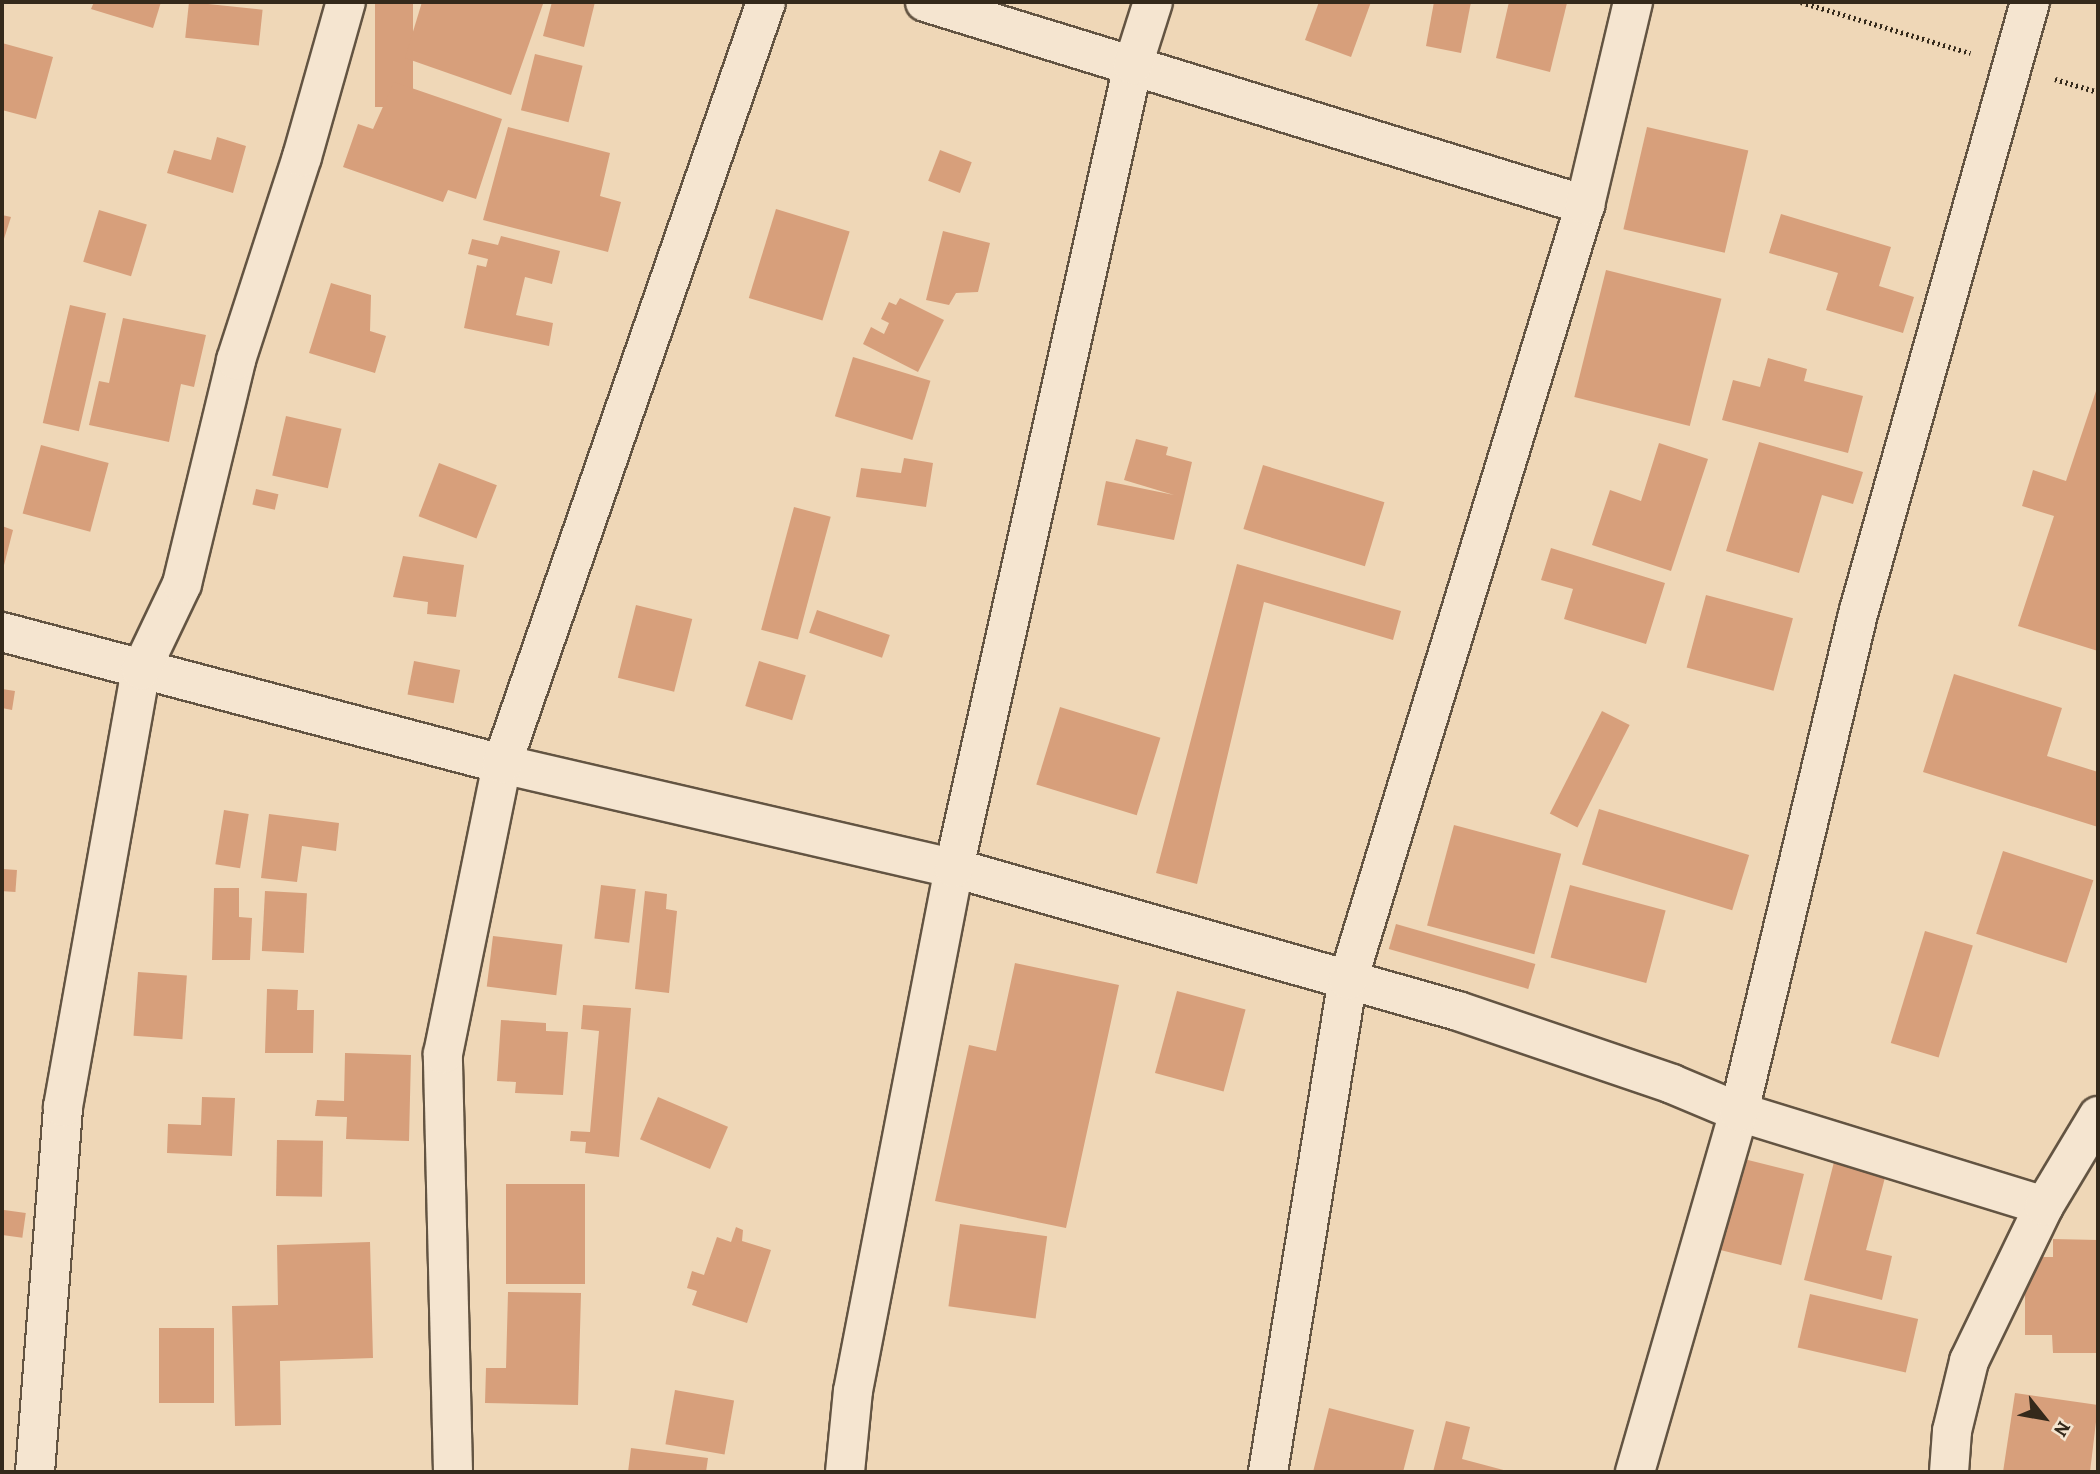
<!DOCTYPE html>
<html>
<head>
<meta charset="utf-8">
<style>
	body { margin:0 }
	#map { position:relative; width:2100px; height:1474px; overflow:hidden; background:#efd7b7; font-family:Alegreya,serif }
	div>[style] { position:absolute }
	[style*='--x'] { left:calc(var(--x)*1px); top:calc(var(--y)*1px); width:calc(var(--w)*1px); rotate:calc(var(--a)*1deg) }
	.building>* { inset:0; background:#d79f7b; transform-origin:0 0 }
	.path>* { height:4.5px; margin-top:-2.25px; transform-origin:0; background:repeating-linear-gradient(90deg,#34291b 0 2px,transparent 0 5.5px) }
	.roads { filter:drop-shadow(2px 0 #635442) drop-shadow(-2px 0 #635442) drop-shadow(0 2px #635442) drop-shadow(0 -2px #635442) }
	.street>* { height:38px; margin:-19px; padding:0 19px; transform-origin:19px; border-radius:19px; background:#f5e5d0 }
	span { translate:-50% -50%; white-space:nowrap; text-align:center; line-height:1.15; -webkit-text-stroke:6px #f5e5d0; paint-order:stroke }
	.frame { position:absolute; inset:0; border:4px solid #34291b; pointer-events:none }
	.north { position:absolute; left:2009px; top:1383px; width:70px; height:70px; -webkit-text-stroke:5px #f5e5d0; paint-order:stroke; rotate:121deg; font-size:19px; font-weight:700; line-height:28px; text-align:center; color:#34291b }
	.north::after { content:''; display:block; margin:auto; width:24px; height:32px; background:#34291b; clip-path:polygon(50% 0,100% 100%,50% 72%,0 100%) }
</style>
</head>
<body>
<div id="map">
	<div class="building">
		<div style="clip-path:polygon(94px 2px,161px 2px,153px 28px,91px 9px)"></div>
		<div style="left:189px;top:2px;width:74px;height:36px;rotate:6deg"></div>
		<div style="left:375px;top:2px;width:38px;height:105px"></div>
		<div style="clip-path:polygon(422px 2px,543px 4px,511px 95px,405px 58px)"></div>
		<div style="clip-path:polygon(552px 2px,595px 2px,584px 47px,543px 36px)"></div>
		<div style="clip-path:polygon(1319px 2px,1371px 2px,1351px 57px,1305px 40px)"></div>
		<div style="clip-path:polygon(1434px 2px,1471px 2px,1461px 53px,1426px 46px)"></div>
		<div style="clip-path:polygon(1509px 2px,1567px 3px,1550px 72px,1496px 58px)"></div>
		<div style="clip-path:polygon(2px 43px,53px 57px,36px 119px,2px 110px)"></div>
		<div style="left:535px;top:54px;width:49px;height:58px;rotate:14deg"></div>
		<div style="clip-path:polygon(394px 82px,502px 119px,476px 199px,448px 190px,443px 202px,343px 167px,358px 124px,373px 129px)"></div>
		<div style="clip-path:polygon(508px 127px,610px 153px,600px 196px,621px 202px,608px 252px,483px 220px)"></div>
		<div style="left:1647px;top:127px;width:104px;height:105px;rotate:13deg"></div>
		<div style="clip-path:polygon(217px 137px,246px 146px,233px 193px,167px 173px,174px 150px,211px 160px)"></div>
		<div style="left:940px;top:150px;width:34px;height:33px;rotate:21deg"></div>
		<div style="left:776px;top:209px;width:77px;height:93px;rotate:17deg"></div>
		<div style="left:99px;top:210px;width:50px;height:54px;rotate:17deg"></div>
		<div style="clip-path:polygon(1781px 214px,1891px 247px,1879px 286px,1914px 297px,1903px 333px,1826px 310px,1838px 273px,1769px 253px)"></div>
		<div style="clip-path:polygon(2px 215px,11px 217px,2px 245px)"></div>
		<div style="clip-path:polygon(943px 231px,990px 243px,978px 292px,956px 293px,949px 305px,926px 300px)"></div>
		<div style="clip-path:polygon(501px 236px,560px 251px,552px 284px,525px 277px,516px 315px,553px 323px,549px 346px,464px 328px,477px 265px,486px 267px,488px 259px,468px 254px,472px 239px,498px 245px)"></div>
		<div style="left:1606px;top:270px;width:119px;height:131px;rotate:14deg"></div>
		<div style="clip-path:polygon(331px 283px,371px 295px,370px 331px,386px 336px,375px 373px,309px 353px)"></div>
		<div style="clip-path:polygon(900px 298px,944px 320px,918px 372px,863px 344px,871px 327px,884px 334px,889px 323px,881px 319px,889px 302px,896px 305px)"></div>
		<div style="left:70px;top:305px;width:37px;height:121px;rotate:13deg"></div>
		<div style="clip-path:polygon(123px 318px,206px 335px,194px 387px,181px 384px,169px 442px,89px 425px,99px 381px,109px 383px)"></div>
		<div style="left:853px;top:357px;width:81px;height:62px;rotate:17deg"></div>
		<div style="clip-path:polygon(1768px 358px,1807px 369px,1804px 381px,1863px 396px,1848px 453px,1722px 420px,1733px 380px,1760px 387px)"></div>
		<div style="clip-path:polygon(2098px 385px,2098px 651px,2018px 626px,2054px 516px,2022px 506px,2033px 470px,2066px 481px)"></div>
		<div style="left:286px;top:416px;width:57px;height:61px;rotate:13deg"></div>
		<div style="clip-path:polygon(1136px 439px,1168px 447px,1166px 455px,1192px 462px,1174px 540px,1097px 525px,1106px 481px,1174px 495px,1124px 480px)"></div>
		<div style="clip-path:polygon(1759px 442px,1863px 472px,1853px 504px,1822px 495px,1799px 573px,1726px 551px)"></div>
		<div style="clip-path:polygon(1659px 443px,1708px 459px,1671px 571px,1592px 545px,1610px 490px,1641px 501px)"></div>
		<div style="left:41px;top:445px;width:70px;height:71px;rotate:15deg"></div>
		<div style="clip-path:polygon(904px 458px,933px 463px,926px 507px,856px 497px,861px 468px,901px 473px)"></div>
		<div style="left:439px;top:463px;width:62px;height:57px;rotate:21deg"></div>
		<div style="left:1263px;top:465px;width:127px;height:67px;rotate:17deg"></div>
		<div style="left:256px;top:489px;width:23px;height:16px;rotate:13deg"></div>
		<div style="left:794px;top:507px;width:38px;height:127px;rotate:15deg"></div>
		<div style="clip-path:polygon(2px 526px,13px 530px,3px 569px,2px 568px)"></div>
		<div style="clip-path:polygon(1551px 548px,1665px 583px,1646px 644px,1564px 619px,1573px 589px,1541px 580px)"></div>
		<div style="clip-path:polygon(403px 556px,464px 565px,456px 617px,427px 614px,428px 602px,393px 597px)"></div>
		<div style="clip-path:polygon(1237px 564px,1401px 611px,1393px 640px,1264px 602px,1197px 884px,1156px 873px)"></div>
		<div style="left:1706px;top:595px;width:90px;height:75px;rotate:15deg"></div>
		<div style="left:636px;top:605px;width:58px;height:75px;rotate:14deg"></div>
		<div style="left:817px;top:610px;width:77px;height:24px;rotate:19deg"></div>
		<div style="left:414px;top:661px;width:47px;height:34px;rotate:11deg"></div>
		<div style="left:759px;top:661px;width:49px;height:47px;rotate:17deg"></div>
		<div style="clip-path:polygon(1954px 674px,2062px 708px,2047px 756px,2098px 772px,2098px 827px,1923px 772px)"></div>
		<div style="clip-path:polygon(2px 689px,15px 691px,12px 710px,2px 708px)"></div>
		<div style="left:1060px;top:707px;width:105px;height:81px;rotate:17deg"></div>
		<div style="left:1602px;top:711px;width:31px;height:115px;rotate:27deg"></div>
		<div style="left:1599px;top:809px;width:157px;height:58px;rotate:17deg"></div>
		<div style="left:224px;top:810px;width:25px;height:55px;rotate:9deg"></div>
		<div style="clip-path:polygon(269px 814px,339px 823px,336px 851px,302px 846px,297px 882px,261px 878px)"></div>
		<div style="left:1454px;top:825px;width:111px;height:104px;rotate:15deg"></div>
		<div style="left:2003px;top:851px;width:95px;height:87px;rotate:18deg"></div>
		<div style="left:2px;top:869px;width:15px;height:22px;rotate:4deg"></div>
		<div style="left:601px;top:885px;width:35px;height:54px;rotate:7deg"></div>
		<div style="left:1570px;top:885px;width:99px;height:75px;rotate:15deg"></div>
		<div style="clip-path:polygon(214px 888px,239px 888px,239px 917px,252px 918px,250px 960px,212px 960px)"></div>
		<div style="left:265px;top:891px;width:42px;height:60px;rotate:3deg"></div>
		<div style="clip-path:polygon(645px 891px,667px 894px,666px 909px,677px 911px,669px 993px,635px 989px)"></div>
		<div style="left:1396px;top:924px;width:145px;height:26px;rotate:16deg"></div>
		<div style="left:1925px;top:931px;width:50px;height:117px;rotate:17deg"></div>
		<div style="left:493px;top:936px;width:70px;height:51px;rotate:7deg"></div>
		<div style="clip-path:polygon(1015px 963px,1119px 985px,1066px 1228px,935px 1201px,969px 1045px,996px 1051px)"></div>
		<div style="left:138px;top:972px;width:49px;height:64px;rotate:4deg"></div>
		<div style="clip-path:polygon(267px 989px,298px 990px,297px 1010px,314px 1010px,313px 1053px,265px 1053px)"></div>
		<div style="left:1177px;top:991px;width:71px;height:85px;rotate:15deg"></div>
		<div style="clip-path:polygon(583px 1005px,631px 1008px,619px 1157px,585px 1153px,586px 1142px,570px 1141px,571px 1131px,590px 1132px,599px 1031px,581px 1029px)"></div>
		<div style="clip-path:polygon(501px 1020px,546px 1023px,546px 1031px,568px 1032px,563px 1095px,515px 1093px,516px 1082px,497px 1081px)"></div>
		<div style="clip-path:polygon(345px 1053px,411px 1055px,409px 1141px,346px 1139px,347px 1117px,315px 1116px,317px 1100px,344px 1101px)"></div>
		<div style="clip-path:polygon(202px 1097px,235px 1098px,232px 1156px,167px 1153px,168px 1124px,201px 1125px)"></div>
		<div style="left:658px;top:1097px;width:76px;height:46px;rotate:23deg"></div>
		<div style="left:277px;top:1140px;width:46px;height:56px;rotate:1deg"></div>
		<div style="clip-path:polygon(1836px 1154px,1888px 1166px,1866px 1250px,1892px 1256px,1882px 1300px,1804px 1280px)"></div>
		<div style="left:1736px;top:1157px;width:70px;height:94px;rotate:14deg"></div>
		<div style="left:506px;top:1184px;width:79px;height:100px"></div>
		<div style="left:4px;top:1210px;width:22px;height:25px;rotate:8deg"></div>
		<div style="left:960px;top:1224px;width:88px;height:83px;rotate:8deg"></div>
		<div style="clip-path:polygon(736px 1227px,743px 1230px,742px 1241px,771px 1250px,747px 1323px,692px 1305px,697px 1291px,687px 1288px,692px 1271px,704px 1275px,717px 1237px,731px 1242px)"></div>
		<div style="clip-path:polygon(2053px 1239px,2098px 1240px,2098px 1353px,2053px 1353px,2052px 1335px,2025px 1335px,2025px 1257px,2053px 1257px)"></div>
		<div style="clip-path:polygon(370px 1242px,373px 1358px,280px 1361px,281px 1425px,235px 1426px,232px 1306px,278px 1305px,277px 1245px)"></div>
		<div style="clip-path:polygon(508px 1292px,581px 1293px,578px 1405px,485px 1403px,486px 1368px,506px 1368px)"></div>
		<div style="left:1810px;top:1294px;width:111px;height:55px;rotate:13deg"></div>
		<div style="left:159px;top:1328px;width:55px;height:75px"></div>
		<div style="left:675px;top:1390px;width:60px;height:55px;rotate:10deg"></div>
		<div style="clip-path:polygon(2015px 1393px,2098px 1405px,2090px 1472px,2003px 1472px)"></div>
		<div style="clip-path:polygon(1329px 1408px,1414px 1430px,1403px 1472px,1313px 1472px)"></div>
		<div style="clip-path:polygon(1446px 1421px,1470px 1427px,1462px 1459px,1511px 1472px,1433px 1472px)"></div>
		<div style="clip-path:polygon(631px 1448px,708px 1458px,706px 1472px,628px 1472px)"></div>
	</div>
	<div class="path">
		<div style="--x:1801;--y:2;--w:177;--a:16.8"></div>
		<div style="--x:2055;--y:79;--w:45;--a:16.8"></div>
	</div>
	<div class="roads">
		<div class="street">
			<div style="--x:925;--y:2;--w:691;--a:17.1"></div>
			<div style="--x:2;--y:632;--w:517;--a:14.79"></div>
			<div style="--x:502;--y:764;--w:464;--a:13"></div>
			<div style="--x:954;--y:868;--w:524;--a:15.84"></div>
			<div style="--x:1458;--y:1011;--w:226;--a:18.8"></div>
			<div style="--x:1672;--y:1084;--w:73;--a:22.7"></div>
			<div style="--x:1739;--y:1112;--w:319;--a:17.1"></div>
			<div style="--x:35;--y:1472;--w:366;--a:-85.6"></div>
			<div style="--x:63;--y:1107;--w:444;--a:-79.9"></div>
			<div style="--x:141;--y:670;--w:95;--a:-64.5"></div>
			<div style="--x:182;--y:584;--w:230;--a:-76.4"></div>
			<div style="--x:236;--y:360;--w:213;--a:-72"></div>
			<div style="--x:302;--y:157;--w:161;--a:-74.2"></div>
			<div style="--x:453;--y:1472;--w:418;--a:-91.4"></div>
			<div style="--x:443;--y:1054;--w:296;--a:-78.5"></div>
			<div style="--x:502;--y:764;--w:806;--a:-70.89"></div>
			<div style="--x:845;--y:1472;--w:81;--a:-84.4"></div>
			<div style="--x:853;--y:1391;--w:533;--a:-79.07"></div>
			<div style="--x:954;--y:868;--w:823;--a:-77.43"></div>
			<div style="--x:1133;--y:65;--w:66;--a:-72.4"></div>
			<div style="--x:1268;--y:1472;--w:498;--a:-80.8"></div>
			<div style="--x:1348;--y:980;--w:810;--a:-73"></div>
			<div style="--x:1585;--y:205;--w:209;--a:-76.7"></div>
			<div style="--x:1635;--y:1472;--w:375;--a:-73.9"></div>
			<div style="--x:1739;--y:1112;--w:512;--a:-76.56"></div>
			<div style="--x:1858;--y:614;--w:636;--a:-74.3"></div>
			<div style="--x:1949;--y:1472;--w:41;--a:-85.8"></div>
			<div style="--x:1952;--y:1431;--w:72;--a:-76.3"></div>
			<div style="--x:1969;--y:1361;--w:172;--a:-64.2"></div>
			<div style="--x:2044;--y:1206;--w:105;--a:-59"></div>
		</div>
	</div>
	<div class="frame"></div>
	<div class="north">N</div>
</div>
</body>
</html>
